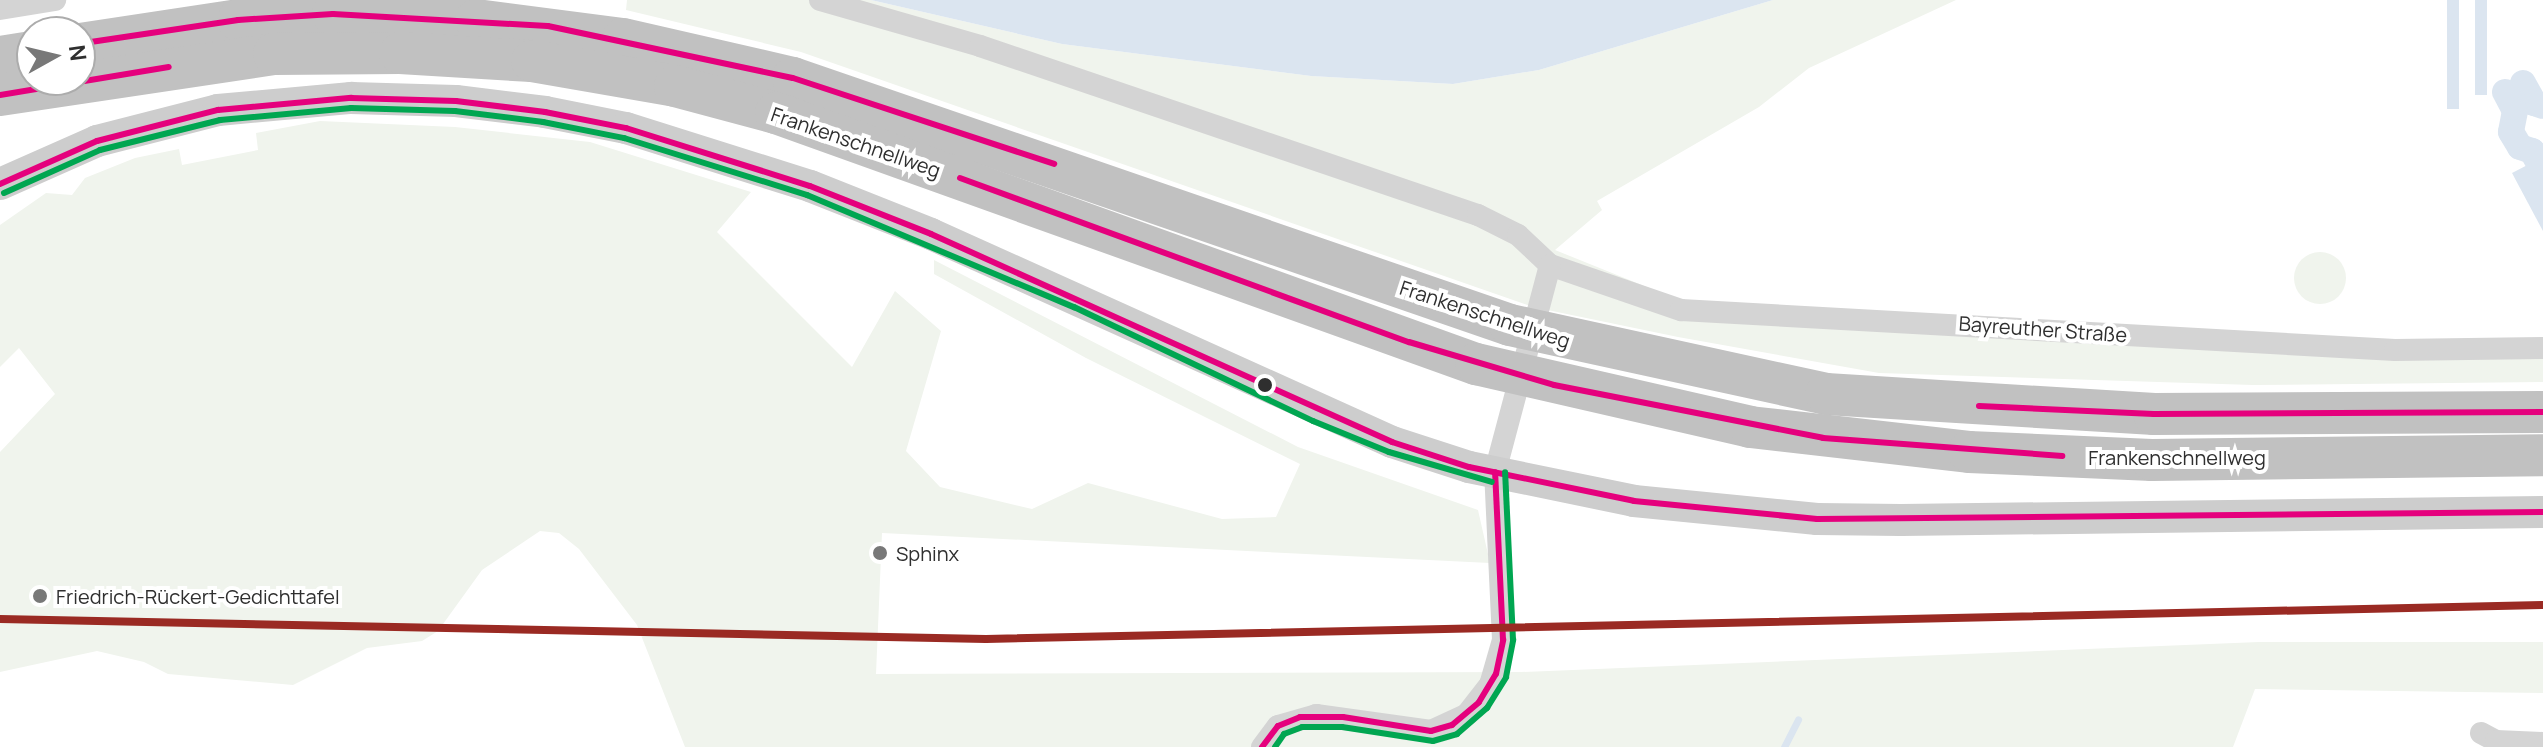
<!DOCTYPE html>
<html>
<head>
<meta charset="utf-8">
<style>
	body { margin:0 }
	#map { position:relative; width:2543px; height:747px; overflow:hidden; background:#fff; font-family:Manrope,sans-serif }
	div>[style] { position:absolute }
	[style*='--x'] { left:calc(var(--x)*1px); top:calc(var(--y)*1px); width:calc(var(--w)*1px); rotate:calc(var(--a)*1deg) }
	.green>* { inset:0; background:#f0f4ed }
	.round { border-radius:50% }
	.water>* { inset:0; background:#dbe5f0; transform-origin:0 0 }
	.stream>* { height:7px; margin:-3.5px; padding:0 3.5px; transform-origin:3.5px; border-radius:3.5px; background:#dbe5f0 }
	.canal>* { height:26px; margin:-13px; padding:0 13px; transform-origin:13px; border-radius:13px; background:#dbe5f0 }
	.minor>* { height:22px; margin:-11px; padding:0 11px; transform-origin:11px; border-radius:11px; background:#d4d4d4 }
	.secondary>* { height:32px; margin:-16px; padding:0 16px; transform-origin:16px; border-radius:16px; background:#cdcdcd }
	.motorway>* { height:42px; margin:-21px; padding:0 21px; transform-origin:21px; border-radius:21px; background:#c1c1c1 }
	.bus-1>* { height:6px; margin:-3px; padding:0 3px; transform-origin:3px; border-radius:3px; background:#e5007d }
	.bus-2>* { height:6px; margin:-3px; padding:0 3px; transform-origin:3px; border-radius:3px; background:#00a651 }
	.rail-1>* { height:8px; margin:-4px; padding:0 4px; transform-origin:4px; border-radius:4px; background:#9a2a23 }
	.dots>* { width:22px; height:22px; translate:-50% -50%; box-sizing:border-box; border:4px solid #fff; border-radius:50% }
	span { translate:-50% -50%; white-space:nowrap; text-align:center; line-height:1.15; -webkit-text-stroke:8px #fff; paint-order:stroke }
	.street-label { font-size:20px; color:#2f2f2f }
	.poi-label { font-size:20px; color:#2f2f2f }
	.left { translate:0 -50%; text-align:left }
	.north { position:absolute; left:16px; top:16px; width:80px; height:80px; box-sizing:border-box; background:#fff; border:2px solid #acacac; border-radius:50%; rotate:82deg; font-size:22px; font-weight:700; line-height:32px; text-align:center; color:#2f2f2f }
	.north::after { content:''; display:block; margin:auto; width:28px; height:36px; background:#787878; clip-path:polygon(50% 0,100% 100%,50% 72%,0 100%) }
</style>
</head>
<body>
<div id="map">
	<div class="green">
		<div style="clip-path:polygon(627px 0,871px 0,1062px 44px,1311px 76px,1453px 84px,1539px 70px,1773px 0,1956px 0,1809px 68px,1759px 107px,1597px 201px,1602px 210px,1555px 250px,1684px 302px,2361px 340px,2543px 342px,2543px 382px,2253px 385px,1879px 373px,1678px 337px,1533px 307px,801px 52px,626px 10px)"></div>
		<div style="clip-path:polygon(320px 121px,455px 127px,590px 142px,751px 192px,717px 232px,852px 367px,895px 291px,941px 331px,906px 451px,940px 487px,1032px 509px,1088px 483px,1222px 519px,1276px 517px,1300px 464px,1086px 358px,934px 274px,934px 260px,1298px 447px,1478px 510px,1490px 563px,882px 533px,876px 674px,1521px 672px,2259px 642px,2543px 642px,2543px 693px,2255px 689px,2233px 747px,685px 747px,637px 625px,579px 549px,559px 533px,540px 531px,482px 570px,438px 631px,422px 641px,367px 648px,293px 685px,168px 674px,144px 662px,97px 651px,0 672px,0 452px,55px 394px,19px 348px,0 367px,0 225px,46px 193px,72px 195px,85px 178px,135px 158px,179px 149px,182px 165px,258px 150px,256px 133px)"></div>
		<div class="round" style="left:2294px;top:252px;width:52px;height:52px"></div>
	</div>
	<div class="water">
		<div style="clip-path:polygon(871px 0,1773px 0,1539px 70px,1453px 84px,1311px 76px,1062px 44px)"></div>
		<div style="left:2447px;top:0;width:12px;height:109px"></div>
		<div style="left:2475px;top:0;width:12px;height:95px"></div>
		<div style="clip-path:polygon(2543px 157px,2543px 231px,2512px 173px)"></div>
	</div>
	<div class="stream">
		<div style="--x:1784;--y:747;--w:31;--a:-63"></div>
	</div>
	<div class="canal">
		<div style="--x:2523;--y:83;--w:23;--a:61"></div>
		<div style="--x:2534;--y:103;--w:9;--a:18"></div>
		<div style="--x:2505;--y:92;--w:21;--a:62"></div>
		<div style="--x:2515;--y:111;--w:21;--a:101"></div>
		<div style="--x:2511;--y:132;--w:17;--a:59"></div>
		<div style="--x:2520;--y:147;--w:13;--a:18"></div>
		<div style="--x:2532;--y:151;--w:10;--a:61"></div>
	</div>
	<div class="minor">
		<div style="--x:820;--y:0;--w:166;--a:16"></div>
		<div style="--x:980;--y:46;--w:526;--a:18.75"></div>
		<div style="--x:1478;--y:215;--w:45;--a:26.6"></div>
		<div style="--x:1518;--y:235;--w:44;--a:43.2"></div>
		<div style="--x:1550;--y:265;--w:139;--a:19"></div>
		<div style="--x:1681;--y:310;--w:715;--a:3.21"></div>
		<div style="--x:2395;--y:350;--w:148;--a:-0.8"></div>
		<div style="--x:0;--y:9;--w:56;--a:-9.3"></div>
		<div style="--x:2481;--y:733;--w:17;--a:28"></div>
		<div style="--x:2496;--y:741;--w:47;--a:2.4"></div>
		<div style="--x:1262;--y:747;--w:26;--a:-53"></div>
		<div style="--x:1278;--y:726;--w:40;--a:-16"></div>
		<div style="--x:1316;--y:715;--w:116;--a:7.9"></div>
		<div style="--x:1431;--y:731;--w:40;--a:-25"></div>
		<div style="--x:1467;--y:714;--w:37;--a:-52"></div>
		<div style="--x:1490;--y:685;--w:47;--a:-73.9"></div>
		<div style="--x:1503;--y:640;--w:168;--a:-92.7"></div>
		<div style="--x:1495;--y:472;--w:214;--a:-75.1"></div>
	</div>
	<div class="secondary">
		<div style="--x:0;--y:184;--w:106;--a:-23.9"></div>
		<div style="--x:97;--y:141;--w:125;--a:-14.4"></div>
		<div style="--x:218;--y:110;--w:134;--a:-5.2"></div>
		<div style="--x:351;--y:98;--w:105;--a:1.6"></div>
		<div style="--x:456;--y:101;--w:90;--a:7"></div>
		<div style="--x:545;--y:112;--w:83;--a:11.2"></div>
		<div style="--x:626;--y:128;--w:193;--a:17.5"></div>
		<div style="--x:810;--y:186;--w:130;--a:21.6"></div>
		<div style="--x:931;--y:234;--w:506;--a:24.28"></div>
		<div style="--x:1392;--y:442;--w:81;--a:18"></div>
		<div style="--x:1469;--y:467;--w:168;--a:11.6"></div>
		<div style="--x:1634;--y:501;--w:184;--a:5.6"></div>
		<div style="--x:1817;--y:519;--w:84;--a:0.7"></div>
		<div style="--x:1901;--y:520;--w:642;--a:-0.71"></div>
	</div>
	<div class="motorway">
		<div style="--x:80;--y:44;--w:160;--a:-8.6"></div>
		<div style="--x:238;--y:20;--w:95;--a:-3.6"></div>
		<div style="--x:333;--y:14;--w:143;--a:2.4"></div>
		<div style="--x:476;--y:20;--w:148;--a:7.4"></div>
		<div style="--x:623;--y:39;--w:174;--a:12.9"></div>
		<div style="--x:793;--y:78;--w:758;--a:19.01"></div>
		<div style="--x:1510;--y:325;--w:323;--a:12.3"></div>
		<div style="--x:1826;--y:394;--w:329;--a:3.5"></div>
		<div style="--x:2154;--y:414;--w:389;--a:-0.3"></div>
		<div style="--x:0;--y:57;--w:32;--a:-9"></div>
		<div style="--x:0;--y:95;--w:277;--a:-8.5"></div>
		<div style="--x:274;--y:54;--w:126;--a:-0.5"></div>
		<div style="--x:400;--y:53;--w:132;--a:3.5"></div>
		<div style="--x:532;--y:61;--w:145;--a:9.9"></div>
		<div style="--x:675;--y:86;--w:105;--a:15"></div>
		<div style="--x:776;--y:113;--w:744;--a:19.73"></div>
		<div style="--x:1476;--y:364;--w:281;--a:12.9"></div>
		<div style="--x:1750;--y:427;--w:220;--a:6.5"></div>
		<div style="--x:1969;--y:452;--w:183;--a:2.5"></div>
		<div style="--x:2152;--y:460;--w:391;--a:-0.7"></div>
	</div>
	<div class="bus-1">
		<div style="--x:84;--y:43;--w:156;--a:-8.5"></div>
		<div style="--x:238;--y:20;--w:95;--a:-3.6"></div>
		<div style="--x:333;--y:14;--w:215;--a:3.2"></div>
		<div style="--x:548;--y:26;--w:250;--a:12"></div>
		<div style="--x:793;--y:78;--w:275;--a:18.2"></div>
		<div style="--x:0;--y:95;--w:171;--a:-9.4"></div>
		<div style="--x:960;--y:178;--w:478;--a:20.1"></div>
		<div style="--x:1409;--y:342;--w:151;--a:16.5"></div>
		<div style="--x:1554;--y:385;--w:274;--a:11.1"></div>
		<div style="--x:1823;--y:438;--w:240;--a:4.3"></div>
		<div style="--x:0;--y:184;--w:106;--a:-23.9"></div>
		<div style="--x:97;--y:141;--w:125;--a:-14.4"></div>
		<div style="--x:218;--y:110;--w:134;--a:-5.2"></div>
		<div style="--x:351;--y:98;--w:105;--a:1.6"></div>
		<div style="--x:456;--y:101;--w:90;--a:7"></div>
		<div style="--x:545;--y:112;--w:83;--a:11.2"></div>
		<div style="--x:626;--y:128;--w:193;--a:17.5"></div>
		<div style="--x:810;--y:186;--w:130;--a:21.6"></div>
		<div style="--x:931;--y:234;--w:506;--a:24.28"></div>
		<div style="--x:1392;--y:442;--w:81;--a:18"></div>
		<div style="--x:1469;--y:467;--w:168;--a:11.6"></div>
		<div style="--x:1634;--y:501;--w:184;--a:5.6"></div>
		<div style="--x:1817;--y:519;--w:726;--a:-0.55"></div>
		<div style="--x:1979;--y:406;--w:175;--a:2.6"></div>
		<div style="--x:2154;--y:414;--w:389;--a:-0.3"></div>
		<div style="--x:1262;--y:747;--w:26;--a:-53"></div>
		<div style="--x:1278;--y:726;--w:24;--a:-22"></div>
		<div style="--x:1300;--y:717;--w:43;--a:0"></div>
		<div style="--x:1343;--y:717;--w:89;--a:9"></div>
		<div style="--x:1431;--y:731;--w:22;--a:-16"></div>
		<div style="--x:1452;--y:725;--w:35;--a:-40"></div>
		<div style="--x:1479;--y:702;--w:33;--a:-59"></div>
		<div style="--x:1496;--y:674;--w:35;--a:-78"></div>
		<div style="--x:1503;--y:640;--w:168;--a:-92.7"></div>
	</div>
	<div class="bus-2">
		<div style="--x:4;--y:193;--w:105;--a:-24.1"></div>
		<div style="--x:100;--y:150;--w:124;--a:-14"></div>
		<div style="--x:220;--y:120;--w:132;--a:-5.2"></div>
		<div style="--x:351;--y:108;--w:104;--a:1.7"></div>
		<div style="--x:455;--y:111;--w:89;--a:7.1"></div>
		<div style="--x:543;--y:122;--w:83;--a:11.2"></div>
		<div style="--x:624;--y:138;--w:192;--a:17.3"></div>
		<div style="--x:807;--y:195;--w:290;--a:22.8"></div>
		<div style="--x:1074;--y:307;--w:265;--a:25.5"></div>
		<div style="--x:1313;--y:421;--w:82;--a:22.2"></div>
		<div style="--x:1389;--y:452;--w:107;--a:16.2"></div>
		<div style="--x:1275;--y:747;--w:16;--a:-55"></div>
		<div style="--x:1284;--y:734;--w:19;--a:-21"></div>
		<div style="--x:1302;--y:727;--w:40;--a:0"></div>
		<div style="--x:1342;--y:727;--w:92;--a:8.7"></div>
		<div style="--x:1433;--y:741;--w:25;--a:-16"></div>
		<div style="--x:1457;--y:734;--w:40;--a:-41"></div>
		<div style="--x:1487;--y:708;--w:36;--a:-58"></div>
		<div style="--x:1506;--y:677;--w:38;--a:-79"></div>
		<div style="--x:1513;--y:640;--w:168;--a:-92.7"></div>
	</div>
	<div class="rail-1">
		<div style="--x:0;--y:619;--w:986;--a:1.16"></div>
		<div style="--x:986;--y:639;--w:1557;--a:-1.25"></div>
	</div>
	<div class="dots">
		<div style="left:1265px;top:385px;background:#2f2f2f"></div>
		<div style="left:880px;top:553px;background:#787878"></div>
		<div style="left:40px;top:596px;background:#787878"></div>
	</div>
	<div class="street-label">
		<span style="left:856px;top:142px;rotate:19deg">Frankenschnellweg</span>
		<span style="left:1485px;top:314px;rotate:18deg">Frankenschnellweg</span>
		<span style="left:2043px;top:329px;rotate:4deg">Bayreuther Straße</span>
		<span style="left:2177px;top:457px">Frankenschnellweg</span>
	</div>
	<div class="poi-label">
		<span class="left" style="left:896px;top:553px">Sphinx</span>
		<span class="left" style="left:56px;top:596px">Friedrich-Rückert-Gedichttafel</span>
	</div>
	<div class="north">N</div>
</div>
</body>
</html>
